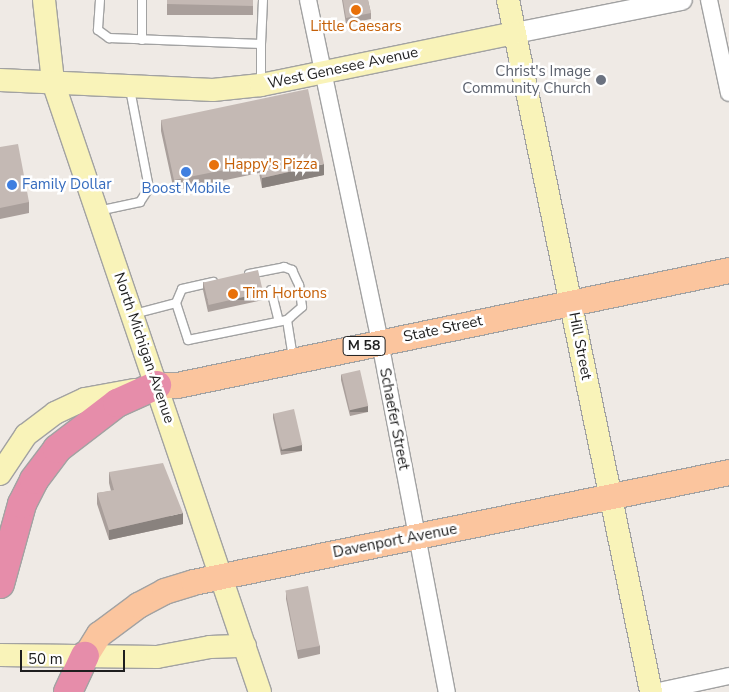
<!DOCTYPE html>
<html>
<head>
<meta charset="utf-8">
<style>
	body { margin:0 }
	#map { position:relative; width:729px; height:692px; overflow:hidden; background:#efeae5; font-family:"Nunito Sans",sans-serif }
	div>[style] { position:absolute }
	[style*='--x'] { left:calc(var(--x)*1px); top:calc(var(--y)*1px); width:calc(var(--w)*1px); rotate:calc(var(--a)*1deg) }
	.roads { filter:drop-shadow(1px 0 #a2a2a2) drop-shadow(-1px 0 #a2a2a2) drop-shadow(0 1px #a2a2a2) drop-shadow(0 -1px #a2a2a2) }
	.service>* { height:8px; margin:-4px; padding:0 4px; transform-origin:4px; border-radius:4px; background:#fff }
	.minor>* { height:16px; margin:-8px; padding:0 8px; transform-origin:8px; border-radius:8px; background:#fff }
	.tertiary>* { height:20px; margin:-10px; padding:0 10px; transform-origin:10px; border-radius:10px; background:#fff }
	.secondary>* { height:22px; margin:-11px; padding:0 11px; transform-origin:11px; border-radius:11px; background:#f9f3b9 }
	.primary>* { height:25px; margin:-12.5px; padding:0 12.5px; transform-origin:12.5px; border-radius:12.5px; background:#fbc59e }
	.motorway>* { height:28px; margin:-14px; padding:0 14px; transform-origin:14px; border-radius:14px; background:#e68daa }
	.wall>* { inset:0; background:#a99f9b; transform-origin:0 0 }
	.shaded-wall>* { inset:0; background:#89827e; transform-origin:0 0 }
	.building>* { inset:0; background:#c4b9b4; transform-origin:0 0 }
	.dots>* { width:14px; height:14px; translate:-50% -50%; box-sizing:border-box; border:2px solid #fff; border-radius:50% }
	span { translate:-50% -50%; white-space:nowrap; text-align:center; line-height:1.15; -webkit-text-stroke:5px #fff; paint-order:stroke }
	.shield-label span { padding:1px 4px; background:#fff; border:1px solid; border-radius:4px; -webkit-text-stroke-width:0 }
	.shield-label { font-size:14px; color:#1e1e1e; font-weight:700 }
	.food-label { font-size:15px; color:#c56008 }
	.left { translate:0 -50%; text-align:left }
	.street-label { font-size:15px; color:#1e1e1e }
	.worship-label { font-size:15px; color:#5b616d }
	.right { translate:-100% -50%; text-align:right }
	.shop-label { font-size:15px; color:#366cbe }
	.scale { position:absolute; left:20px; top:650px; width:105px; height:22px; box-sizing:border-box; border:2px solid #1e1e1e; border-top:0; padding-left:6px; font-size:15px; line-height:18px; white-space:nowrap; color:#1e1e1e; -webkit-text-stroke:4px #fff; paint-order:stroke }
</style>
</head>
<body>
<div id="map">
	<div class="roads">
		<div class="service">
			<div style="--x:100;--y:0;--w:30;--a:94"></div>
			<div style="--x:98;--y:30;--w:14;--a:36"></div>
			<div style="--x:109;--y:38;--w:152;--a:2.3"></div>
			<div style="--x:261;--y:44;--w:39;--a:90"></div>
			<div style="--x:142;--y:40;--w:40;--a:-90"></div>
			<div style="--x:261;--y:44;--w:44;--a:-87.4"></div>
			<div style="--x:98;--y:211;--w:43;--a:-12.1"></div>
			<div style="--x:140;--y:202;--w:17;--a:-57"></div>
			<div style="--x:149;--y:188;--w:101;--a:-100.9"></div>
			<div style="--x:249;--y:274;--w:36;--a:-11"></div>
			<div style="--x:284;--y:267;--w:9;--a:21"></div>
			<div style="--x:292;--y:270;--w:17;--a:65"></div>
			<div style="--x:299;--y:285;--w:22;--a:82"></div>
			<div style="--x:302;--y:307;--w:20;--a:139"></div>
			<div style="--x:271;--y:290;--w:32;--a:76"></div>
			<div style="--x:176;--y:303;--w:15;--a:-67"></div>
			<div style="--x:182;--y:289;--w:32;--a:-13"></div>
			<div style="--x:134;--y:314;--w:43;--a:-14.7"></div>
			<div style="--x:176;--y:303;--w:39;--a:72"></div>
			<div style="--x:188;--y:340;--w:101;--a:-11.4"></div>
			<div style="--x:287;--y:320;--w:37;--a:81"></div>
		</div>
		<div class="minor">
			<div style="--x:308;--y:0;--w:349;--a:78.1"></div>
			<div style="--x:380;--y:342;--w:356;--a:79.2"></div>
			<div style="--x:709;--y:0;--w:95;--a:77.9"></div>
			<div style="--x:655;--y:692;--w:76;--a:-12.2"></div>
		</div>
		<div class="tertiary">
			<div style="--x:515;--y:33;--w:170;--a:-11.2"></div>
		</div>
		<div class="secondary">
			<div style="--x:44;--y:0;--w:82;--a:83.7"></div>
			<div style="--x:53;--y:82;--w:644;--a:71.26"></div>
			<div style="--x:508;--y:0;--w:707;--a:78.32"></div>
			<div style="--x:0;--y:80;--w:213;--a:2.7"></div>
			<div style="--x:213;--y:90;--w:48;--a:-5.9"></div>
			<div style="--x:261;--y:85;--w:259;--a:-11.6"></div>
			<div style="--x:0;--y:474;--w:47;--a:-56.3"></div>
			<div style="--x:26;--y:435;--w:36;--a:-37"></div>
			<div style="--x:55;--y:413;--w:33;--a:-25"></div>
			<div style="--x:85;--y:399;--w:50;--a:-10.4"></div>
			<div style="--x:0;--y:655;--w:157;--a:0.7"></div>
			<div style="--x:157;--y:657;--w:54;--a:-10.7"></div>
			<div style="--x:210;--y:647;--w:35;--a:-2"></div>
		</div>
		<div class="primary">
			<div style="--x:157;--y:385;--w:20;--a:0"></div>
			<div style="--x:177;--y:385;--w:564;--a:-11.77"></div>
			<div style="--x:85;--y:656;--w:26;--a:-58"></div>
			<div style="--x:99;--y:634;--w:49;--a:-36.6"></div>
			<div style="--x:138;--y:605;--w:30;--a:-28"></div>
			<div style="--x:164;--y:591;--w:30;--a:-17"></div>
			<div style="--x:193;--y:582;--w:547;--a:-11.6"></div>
		</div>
		<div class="motorway">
			<div style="--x:0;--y:584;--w:83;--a:-74.6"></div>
			<div style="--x:22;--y:504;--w:27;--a:-63"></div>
			<div style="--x:34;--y:480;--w:39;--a:-53"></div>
			<div style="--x:57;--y:449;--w:76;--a:-37.5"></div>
			<div style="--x:117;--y:403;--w:44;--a:-24.2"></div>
			<div style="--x:68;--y:692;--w:40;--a:-65"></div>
		</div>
	</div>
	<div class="wall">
		<div style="left:167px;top:0;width:86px;height:15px"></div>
		<div style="clip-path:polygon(342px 0,368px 0,371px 13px,371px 19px,346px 24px)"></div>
		<div style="clip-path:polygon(161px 120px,324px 175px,262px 188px,259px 173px,174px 191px,161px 131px)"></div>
		<div style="clip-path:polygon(0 147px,29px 202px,29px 213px,0 219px)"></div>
		<div style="clip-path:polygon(203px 282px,263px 300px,208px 312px,203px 290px)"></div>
		<div style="clip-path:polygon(341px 374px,368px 412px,350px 416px,341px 380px)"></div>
		<div style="clip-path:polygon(273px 413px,302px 451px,281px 455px,273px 418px)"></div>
		<div style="clip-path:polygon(109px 472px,183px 524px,109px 540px,97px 504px,97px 493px,111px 491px,109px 483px)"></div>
		<div style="clip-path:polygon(286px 591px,320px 646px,320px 654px,298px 659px,286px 599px)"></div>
	</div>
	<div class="shaded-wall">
		<div style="clip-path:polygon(324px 164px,324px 175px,262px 188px,262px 178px)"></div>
		<div style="left:263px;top:292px;width:8px;height:56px;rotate:90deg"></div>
		<div style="left:368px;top:406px;width:6px;height:18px;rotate:90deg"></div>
		<div style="left:302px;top:445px;width:6px;height:21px;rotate:90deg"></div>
		<div style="clip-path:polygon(183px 513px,183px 524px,109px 540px,109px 530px)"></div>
	</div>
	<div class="building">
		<div style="clip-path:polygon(167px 0,253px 0,253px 6px,167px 4px)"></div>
		<div style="clip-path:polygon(343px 0,368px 0,371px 13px,346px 18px)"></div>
		<div style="clip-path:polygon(308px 89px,324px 164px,262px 178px,259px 163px,174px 180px,161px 120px)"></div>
		<div style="clip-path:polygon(18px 144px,29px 202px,0 208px,0 147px)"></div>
		<div style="left:258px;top:270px;width:23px;height:56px;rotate:77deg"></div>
		<div style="left:360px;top:370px;width:37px;height:19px;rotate:77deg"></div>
		<div style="left:294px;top:409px;width:37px;height:21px;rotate:77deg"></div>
		<div style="clip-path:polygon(163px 463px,183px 513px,109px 530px,97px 493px,114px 490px,109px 472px)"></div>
		<div style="left:308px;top:586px;width:61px;height:23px;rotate:79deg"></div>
	</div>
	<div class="dots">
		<div style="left:356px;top:10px;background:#e8710a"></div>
		<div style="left:601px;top:80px;background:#6b7280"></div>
		<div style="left:214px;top:165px;background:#e8710a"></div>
		<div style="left:186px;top:172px;background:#3f7fe0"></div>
		<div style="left:12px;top:185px;background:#3f7fe0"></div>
		<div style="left:233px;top:294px;background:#e8710a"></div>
	</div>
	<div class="shield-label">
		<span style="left:364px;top:346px">M 58</span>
	</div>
	<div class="food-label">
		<span style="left:356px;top:27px">Little Caesars</span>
		<span class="left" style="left:224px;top:165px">Happy's Pizza</span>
		<span class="left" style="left:243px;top:294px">Tim Hortons</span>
	</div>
	<div class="street-label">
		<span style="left:343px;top:68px;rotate:-12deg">West Genesee Avenue</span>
		<span style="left:443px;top:329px;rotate:-12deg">State Street</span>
		<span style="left:580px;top:346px;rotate:79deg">Hill Street</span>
		<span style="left:144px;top:348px;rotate:71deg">North Michigan Avenue</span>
		<span style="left:394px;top:419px;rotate:79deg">Schaefer Street</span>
		<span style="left:395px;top:541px;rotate:-11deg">Davenport Avenue</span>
	</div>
	<div class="worship-label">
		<span class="right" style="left:591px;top:80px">Christ's Image<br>Community Church</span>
	</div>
	<div class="shop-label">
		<span class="left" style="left:22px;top:185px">Family Dollar</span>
		<span style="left:186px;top:189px">Boost Mobile</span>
	</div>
	<div class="scale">50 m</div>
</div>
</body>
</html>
